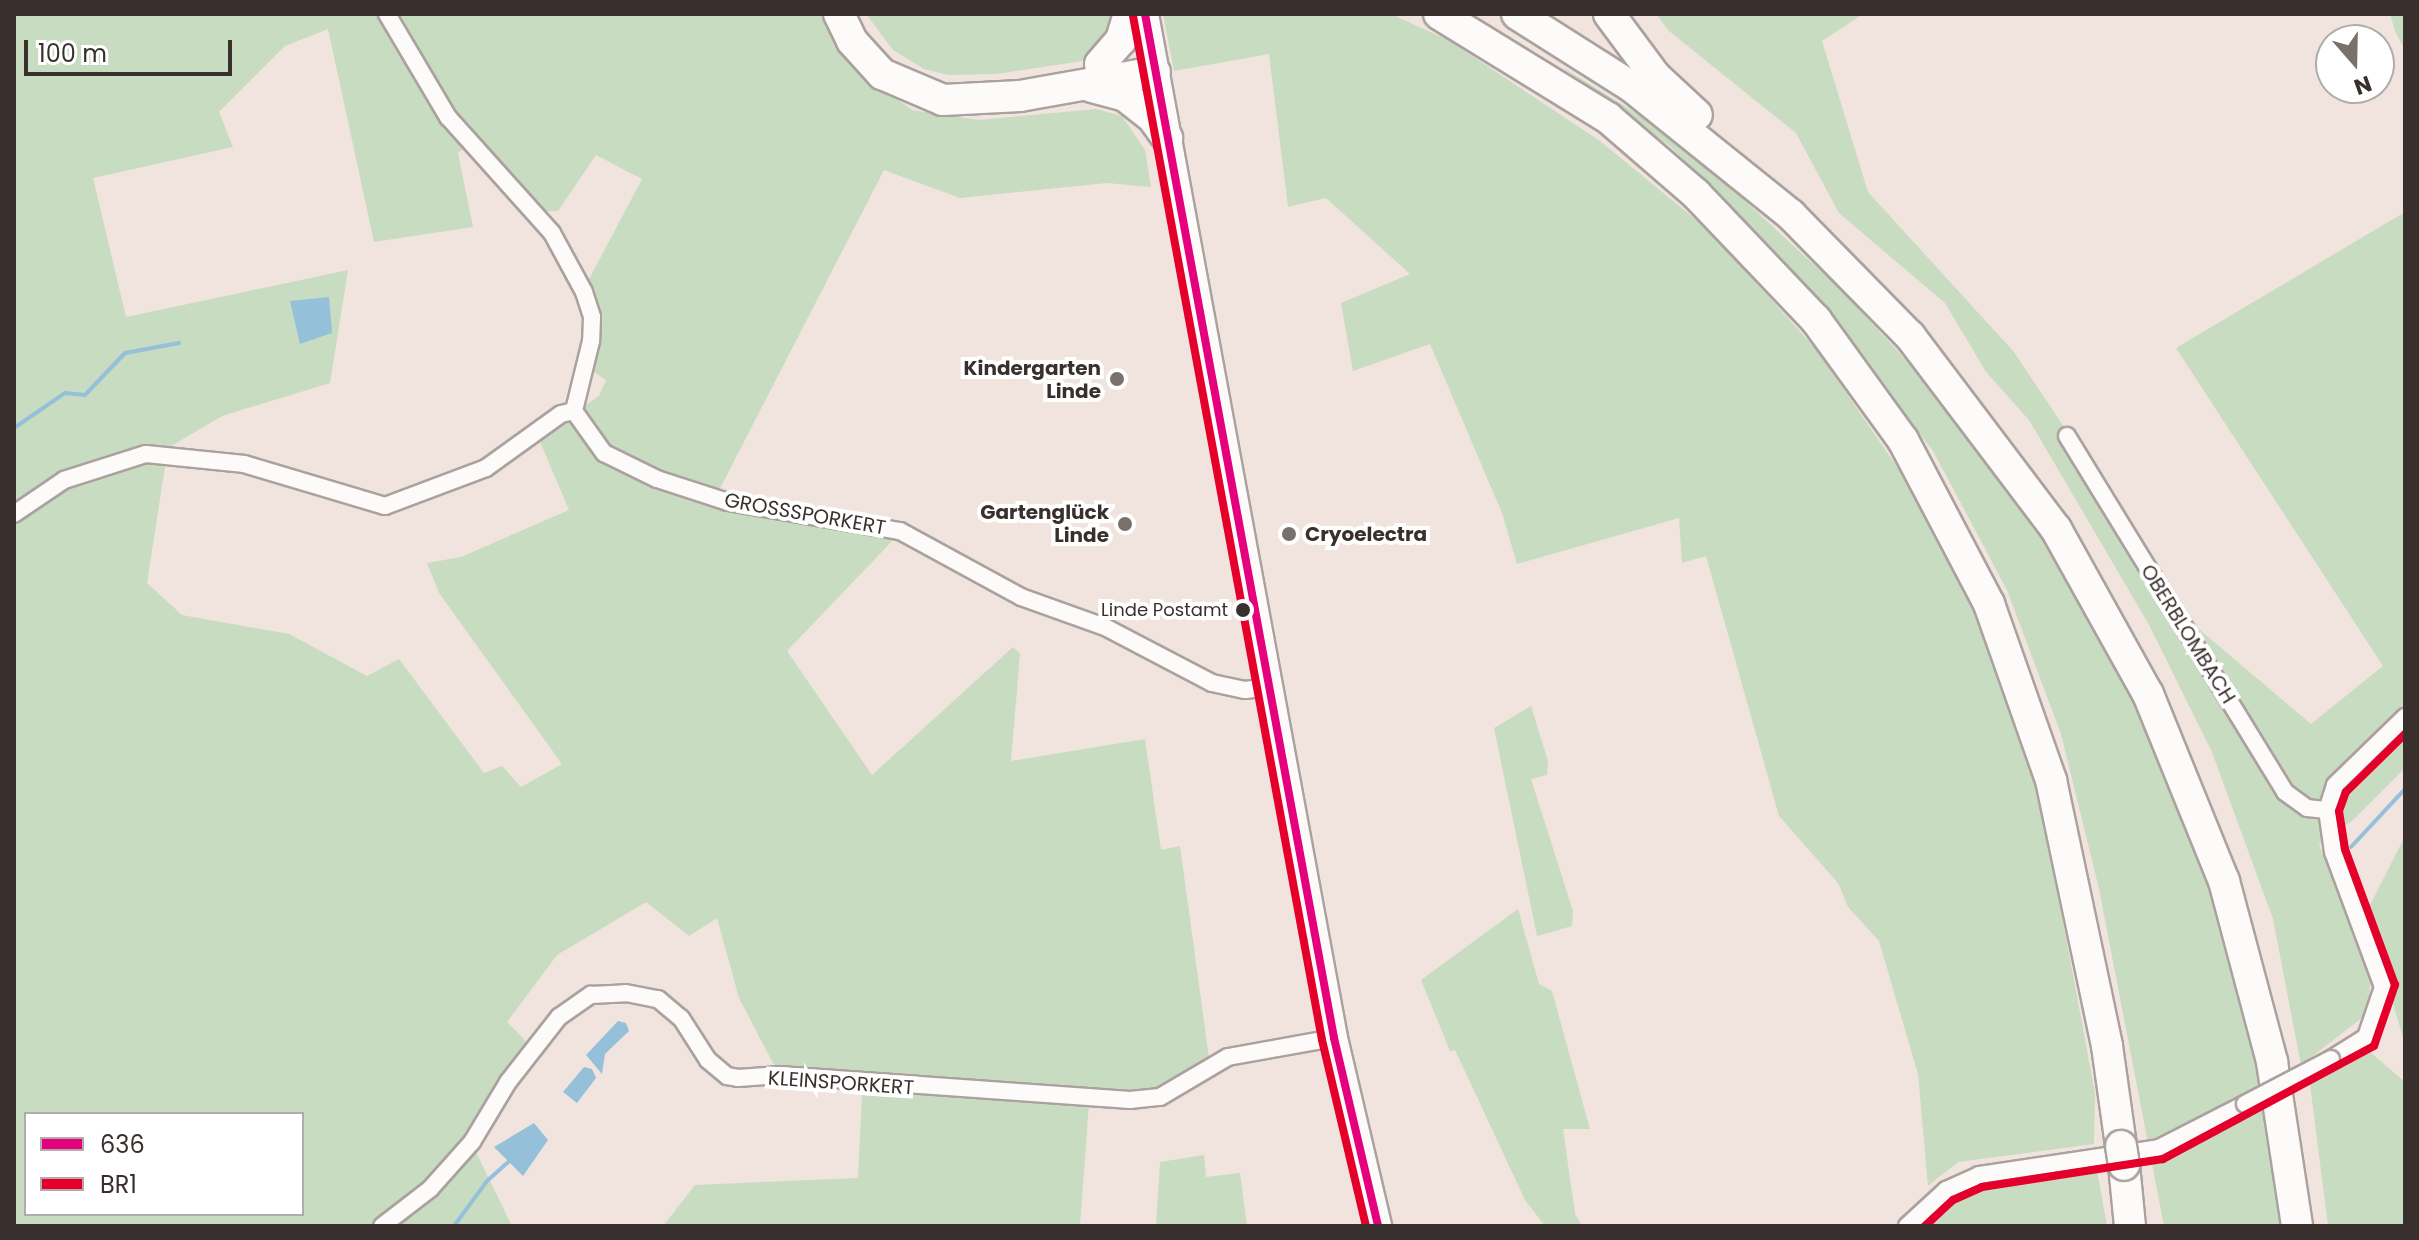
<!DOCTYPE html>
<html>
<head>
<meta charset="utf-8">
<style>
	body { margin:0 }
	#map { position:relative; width:2419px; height:1240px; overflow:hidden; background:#f1e4df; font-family:Poppins,sans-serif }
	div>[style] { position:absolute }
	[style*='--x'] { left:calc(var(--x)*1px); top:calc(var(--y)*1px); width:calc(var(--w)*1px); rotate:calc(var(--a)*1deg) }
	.green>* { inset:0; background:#c7dcc0 }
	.water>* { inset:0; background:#95c0d9 }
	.stream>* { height:4px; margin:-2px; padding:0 2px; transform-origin:2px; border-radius:2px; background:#95c0d9 }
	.roads { filter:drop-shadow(2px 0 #aba19e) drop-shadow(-2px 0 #aba19e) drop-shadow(0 2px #aba19e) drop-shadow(0 -2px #aba19e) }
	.minor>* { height:16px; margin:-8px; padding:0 8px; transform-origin:8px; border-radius:8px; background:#fdfbfa }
	.primary>* { height:26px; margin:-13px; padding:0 13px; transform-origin:13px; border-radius:13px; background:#fdfbfa }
	.motorway>* { height:30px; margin:-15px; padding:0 15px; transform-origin:15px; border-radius:15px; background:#fdfbfa }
	.bridges { filter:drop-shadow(2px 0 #aba19e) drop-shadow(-2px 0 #aba19e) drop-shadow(0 2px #aba19e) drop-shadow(0 -2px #aba19e) }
	.minor-bridge>* { height:16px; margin:-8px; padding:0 8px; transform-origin:8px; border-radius:8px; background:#fdfbfa }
	.motorway-bridge>* { height:30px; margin:-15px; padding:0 15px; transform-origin:15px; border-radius:15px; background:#fdfbfa }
	.bus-1>* { height:8px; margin:-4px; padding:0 4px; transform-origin:4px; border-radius:4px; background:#e5007d }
	.bus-2>* { height:8px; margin:-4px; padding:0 4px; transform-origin:4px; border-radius:4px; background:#e4002b }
	.dots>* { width:22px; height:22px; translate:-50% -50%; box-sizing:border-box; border:4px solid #fff; border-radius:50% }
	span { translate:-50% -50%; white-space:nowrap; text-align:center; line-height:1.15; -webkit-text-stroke:8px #fff; paint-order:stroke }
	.bus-label { font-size:18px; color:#39302d }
	.right { translate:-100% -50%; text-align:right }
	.poi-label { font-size:20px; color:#39302d; font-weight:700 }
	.left { translate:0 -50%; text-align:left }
	.street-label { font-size:20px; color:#39302d }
	.frame { position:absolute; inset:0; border:16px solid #39302d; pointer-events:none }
	.legend { position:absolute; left:24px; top:1112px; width:280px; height:104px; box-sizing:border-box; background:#fff; border:2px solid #b0acab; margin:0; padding:10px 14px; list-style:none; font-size:24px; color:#39302d }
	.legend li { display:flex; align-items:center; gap:16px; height:40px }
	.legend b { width:40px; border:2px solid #b0acab }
	.north { position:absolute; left:2315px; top:24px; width:80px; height:80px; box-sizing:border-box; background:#fff; border:2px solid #b0acab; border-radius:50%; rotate:160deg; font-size:22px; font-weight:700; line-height:32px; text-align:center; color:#39302d }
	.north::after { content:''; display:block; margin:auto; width:28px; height:36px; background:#796f6b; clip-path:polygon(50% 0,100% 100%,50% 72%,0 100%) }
	.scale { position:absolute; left:24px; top:40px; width:208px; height:36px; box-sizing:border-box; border:4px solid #39302d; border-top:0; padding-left:10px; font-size:24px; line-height:28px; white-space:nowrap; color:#39302d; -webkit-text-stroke:6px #fff; paint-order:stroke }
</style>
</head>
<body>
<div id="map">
	<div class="green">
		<div style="clip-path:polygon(evenodd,14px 14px,821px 14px,838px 48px,859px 72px,912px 110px,979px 120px,1096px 109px,1122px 116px,1145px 150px,1151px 187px,1107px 183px,960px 198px,884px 170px,714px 500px,896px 537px,787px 651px,872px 775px,1013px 647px,1020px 654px,1011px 761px,1145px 739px,1161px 850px,1180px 846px,1209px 1058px,1156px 1089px,1090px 1090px,1080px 1226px,663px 1226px,695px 1185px,858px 1178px,863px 1074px,775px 1067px,739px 998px,717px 918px,689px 936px,646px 902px,557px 955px,507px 1022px,536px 1051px,473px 1146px,512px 1226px,385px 1226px,447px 1167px,377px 1226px,14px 1226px,14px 14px,328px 29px,374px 242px,473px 227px,458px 153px,475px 139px,542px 211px,558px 211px,596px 155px,642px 179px,588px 281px,599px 310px,600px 340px,591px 370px,606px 380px,599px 396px,538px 437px,569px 510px,461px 557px,427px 563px,439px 593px,562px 764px,521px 787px,502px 766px,484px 773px,399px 659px,367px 676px,289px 634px,182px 615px,147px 583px,168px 448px,222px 416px,330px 383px,348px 270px,126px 317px,93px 178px,233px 147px,219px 112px,285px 46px,328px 29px,14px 14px,26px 1114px,302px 1114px,302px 1214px,26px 1214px,26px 1114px)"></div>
		<div style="clip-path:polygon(866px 14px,1112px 14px,1107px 33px,1113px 41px,1083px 61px,996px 74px,948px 75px,924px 69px,893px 50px)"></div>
		<div style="clip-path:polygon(1163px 14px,1391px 14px,1448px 40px,1600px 141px,1706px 228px,1816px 349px,1904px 477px,1973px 608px,2039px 793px,2095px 1093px,2094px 1144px,1958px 1162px,1928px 1186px,1918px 1074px,1879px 941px,1848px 907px,1838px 883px,1779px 816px,1706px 556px,1682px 563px,1679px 518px,1517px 564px,1502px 513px,1430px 344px,1353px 371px,1341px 303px,1410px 274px,1326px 198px,1288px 207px,1269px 54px,1174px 71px)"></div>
		<div style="clip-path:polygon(1656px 14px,1863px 14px,1822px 41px,1868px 192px,2014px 352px,2200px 630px,2311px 724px,2383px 666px,2176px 348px,2405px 212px,2405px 768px,2353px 820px,2319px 844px,2371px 979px,2367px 1014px,2301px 1065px,2273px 919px,2212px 752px,2148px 623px,2029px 420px,1986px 372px,1945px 303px,1839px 213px,1796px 133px,1669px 31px)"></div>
		<div style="clip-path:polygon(2390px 14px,2405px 14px,2405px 50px,2395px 31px)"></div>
		<div style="clip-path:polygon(1559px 65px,1679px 140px,1835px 284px,1966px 424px,2062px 560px,2125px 673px,2224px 928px,2260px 1080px,2284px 1226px,2164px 1226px,2099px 889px,2061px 734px,2007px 590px,1933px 451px,1820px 300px,1672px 148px)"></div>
		<div style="clip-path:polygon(1531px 706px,1548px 761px,1547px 775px,1531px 779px,1573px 911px,1572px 926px,1537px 936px,1494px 728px)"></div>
		<div style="clip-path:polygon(2405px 836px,2405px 1044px,2366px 913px)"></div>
		<div style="clip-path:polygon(1518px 909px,1539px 984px,1552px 991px,1590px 1129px,1563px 1129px,1575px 1214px,1582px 1226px,1545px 1226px,1525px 1200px,1455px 1050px,1450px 1051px,1421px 980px)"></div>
		<div style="clip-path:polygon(2369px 1051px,2405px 1082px,2403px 1226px,2328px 1226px,2310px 1084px)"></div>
		<div style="clip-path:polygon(1204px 1155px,1206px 1177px,1240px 1173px,1247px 1226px,1156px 1226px,1160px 1162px)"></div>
		<div style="clip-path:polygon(2096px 1165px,2107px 1226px,1916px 1226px,1940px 1203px,1986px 1180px)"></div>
	</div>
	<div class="water">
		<div style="clip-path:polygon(329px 297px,332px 333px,300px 344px,290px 301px)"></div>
		<div style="clip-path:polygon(618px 1021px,626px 1023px,629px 1031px,605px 1054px,602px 1074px,586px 1055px)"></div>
		<div style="clip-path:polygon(584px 1067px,592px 1069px,596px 1078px,577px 1103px,563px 1092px)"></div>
		<div style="clip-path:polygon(534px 1123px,548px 1140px,523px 1176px,494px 1147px)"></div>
	</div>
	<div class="stream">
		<div style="--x:14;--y:428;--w:62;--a:-34.5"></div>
		<div style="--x:65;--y:393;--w:20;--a:6"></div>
		<div style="--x:85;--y:395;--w:58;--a:-46.4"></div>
		<div style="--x:125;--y:353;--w:55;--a:-10.5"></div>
		<div style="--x:2351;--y:847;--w:79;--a:-47"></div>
		<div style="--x:454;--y:1226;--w:56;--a:-53.7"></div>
		<div style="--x:487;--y:1181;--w:30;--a:-42"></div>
	</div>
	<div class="roads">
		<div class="minor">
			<div style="--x:387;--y:14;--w:120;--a:59.4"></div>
			<div style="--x:448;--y:117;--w:156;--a:48.1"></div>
			<div style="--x:552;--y:233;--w:67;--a:61.5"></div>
			<div style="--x:584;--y:292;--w:26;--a:72"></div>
			<div style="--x:592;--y:317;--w:24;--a:92"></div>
			<div style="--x:591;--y:341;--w:72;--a:103.7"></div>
			<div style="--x:574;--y:411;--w:52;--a:54.5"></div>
			<div style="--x:604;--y:453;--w:59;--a:26.1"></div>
			<div style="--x:657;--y:479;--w:75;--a:17.9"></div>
			<div style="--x:728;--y:502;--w:174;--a:9.6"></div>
			<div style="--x:900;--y:531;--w:138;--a:28.6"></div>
			<div style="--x:1021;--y:597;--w:89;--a:19.7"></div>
			<div style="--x:1105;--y:627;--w:121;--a:27.6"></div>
			<div style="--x:1212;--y:683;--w:34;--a:12"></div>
			<div style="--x:1245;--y:690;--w:25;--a:-7"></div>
			<div style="--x:2067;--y:436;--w:417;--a:58.5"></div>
			<div style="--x:2285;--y:792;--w:27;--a:36"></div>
			<div style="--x:2307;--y:808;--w:20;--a:6"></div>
			<div style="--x:14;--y:514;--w:60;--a:-34.2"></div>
			<div style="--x:64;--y:480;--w:86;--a:-17.6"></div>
			<div style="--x:146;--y:454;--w:99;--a:5.8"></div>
			<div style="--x:244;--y:464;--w:147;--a:16.6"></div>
			<div style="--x:385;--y:506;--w:108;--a:-20.6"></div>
			<div style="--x:486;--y:468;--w:92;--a:-35.8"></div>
			<div style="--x:561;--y:414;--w:13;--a:-13"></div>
			<div style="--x:2331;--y:1059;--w:41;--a:-32.2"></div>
			<div style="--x:2366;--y:1037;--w:53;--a:-71.2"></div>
			<div style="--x:2383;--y:987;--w:144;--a:-110.3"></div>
			<div style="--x:2333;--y:852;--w:42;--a:-98.1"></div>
			<div style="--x:2327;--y:810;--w:26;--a:-72"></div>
			<div style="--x:2335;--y:785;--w:98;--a:-44.2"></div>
			<div style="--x:382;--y:1226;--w:61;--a:-37.6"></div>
			<div style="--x:430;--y:1189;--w:63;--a:-48.2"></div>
			<div style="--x:472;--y:1142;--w:70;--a:-59"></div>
			<div style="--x:508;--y:1082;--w:83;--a:-51.9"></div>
			<div style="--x:559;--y:1017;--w:39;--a:-35"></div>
			<div style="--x:591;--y:995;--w:35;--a:-3"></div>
			<div style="--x:626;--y:993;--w:33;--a:11"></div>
			<div style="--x:658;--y:999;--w:30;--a:40"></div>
			<div style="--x:681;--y:1018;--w:50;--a:57.3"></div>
			<div style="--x:708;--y:1060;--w:25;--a:40"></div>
			<div style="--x:727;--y:1076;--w:11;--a:10"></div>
			<div style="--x:738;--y:1078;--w:42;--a:-4.1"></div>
			<div style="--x:780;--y:1075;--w:351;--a:4.1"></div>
			<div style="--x:1130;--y:1100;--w:30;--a:-6"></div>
			<div style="--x:1160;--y:1097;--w:79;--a:-30.5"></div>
			<div style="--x:1228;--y:1057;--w:108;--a:-10.2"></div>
			<div style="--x:1907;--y:1226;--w:53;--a:-42.7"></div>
			<div style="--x:1946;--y:1190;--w:36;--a:-24"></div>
			<div style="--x:1979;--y:1175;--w:182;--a:-8.5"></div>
			<div style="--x:2159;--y:1148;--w:97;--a:-27.1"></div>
		</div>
		<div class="primary">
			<div style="--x:1145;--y:14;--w:1041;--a:79.54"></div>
			<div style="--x:1334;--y:1038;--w:193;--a:76.8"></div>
		</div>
		<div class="motorway">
			<div style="--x:839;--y:14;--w:30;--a:64"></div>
			<div style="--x:852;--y:41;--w:45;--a:47.7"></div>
			<div style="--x:882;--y:74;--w:66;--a:23.1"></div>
			<div style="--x:943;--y:100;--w:77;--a:-3"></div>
			<div style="--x:1020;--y:96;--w:137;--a:-10.1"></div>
			<div style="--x:1439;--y:14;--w:198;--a:31.6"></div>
			<div style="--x:1608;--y:118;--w:116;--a:40.8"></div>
			<div style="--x:1696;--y:194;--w:174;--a:46.4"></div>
			<div style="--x:1816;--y:320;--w:148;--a:54.1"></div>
			<div style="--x:1903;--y:440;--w:185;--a:62.3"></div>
			<div style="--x:1989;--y:604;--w:187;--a:70.6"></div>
			<div style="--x:2051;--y:780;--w:272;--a:78.1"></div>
			<div style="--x:2107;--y:1046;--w:101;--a:82"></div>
			<div style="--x:1517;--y:14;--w:136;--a:32.4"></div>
			<div style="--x:1632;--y:87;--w:204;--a:38.8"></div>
			<div style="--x:1791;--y:215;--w:170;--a:45.5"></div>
			<div style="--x:1910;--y:336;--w:242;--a:52.9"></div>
			<div style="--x:2056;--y:529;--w:189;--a:60.9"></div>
			<div style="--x:2148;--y:694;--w:202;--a:67.9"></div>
			<div style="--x:2224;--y:881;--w:187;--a:75.1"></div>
			<div style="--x:2272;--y:1062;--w:166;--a:81.3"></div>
			<div style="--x:1609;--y:14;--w:77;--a:53.4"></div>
			<div style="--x:1655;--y:76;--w:57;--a:42.9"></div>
			<div style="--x:1100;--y:64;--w:32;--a:-49"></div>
			<div style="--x:1121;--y:40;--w:27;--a:-73"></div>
			<div style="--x:1092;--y:87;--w:34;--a:15"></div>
			<div style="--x:1125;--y:96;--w:34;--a:38"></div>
			<div style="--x:1152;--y:117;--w:26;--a:54"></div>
			<div style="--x:2124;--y:1165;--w:61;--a:84.4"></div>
		</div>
	</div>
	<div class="bridges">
		<div class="minor-bridge">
			<div style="--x:2245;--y:1104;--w:97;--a:-27.6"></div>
		</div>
		<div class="motorway-bridge">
			<div style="--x:2121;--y:1146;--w:19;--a:81"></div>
		</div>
	</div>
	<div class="bus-1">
		<div style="--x:1145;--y:14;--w:1041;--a:79.54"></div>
		<div style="--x:1334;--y:1038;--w:193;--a:76.8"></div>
	</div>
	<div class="bus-2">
		<div style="--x:1133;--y:16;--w:1041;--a:79.54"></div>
		<div style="--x:1322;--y:1040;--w:191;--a:76.7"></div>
		<div style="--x:1925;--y:1226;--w:38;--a:-43"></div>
		<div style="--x:1953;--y:1200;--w:32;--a:-24"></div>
		<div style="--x:1982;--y:1187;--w:183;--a:-8.8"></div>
		<div style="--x:2163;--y:1159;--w:239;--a:-28.2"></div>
		<div style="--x:2374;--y:1046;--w:65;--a:-71"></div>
		<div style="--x:2395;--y:985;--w:145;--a:-110.2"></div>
		<div style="--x:2345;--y:849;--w:38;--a:-99"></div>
		<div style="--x:2339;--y:811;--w:20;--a:-70"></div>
		<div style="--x:2346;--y:792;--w:83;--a:-44.5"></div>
	</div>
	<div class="dots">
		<div style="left:1117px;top:379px;background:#796f6b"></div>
		<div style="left:1125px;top:524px;background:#796f6b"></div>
		<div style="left:1289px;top:534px;background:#796f6b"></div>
		<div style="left:1243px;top:610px;background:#39302d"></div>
	</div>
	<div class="bus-label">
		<span class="right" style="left:1228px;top:610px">Linde Postamt</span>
	</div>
	<div class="poi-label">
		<span class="right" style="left:1101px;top:380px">Kindergarten<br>Linde</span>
		<span class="right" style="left:1109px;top:524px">Gartenglück<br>Linde</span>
		<span class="left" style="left:1305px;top:534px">Cryoelectra</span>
	</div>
	<div class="street-label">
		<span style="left:805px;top:514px;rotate:10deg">GROSSSPORKERT</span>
		<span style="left:2188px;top:634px;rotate:58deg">OBERBLOMBACH</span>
		<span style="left:841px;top:1083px;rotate:4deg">KLEINSPORKERT</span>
	</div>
	<div class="frame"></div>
	<ul class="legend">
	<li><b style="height:10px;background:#e5007d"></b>636</li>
	<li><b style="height:10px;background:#e4002b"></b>BR1</li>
	</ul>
	<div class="north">N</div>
	<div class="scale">100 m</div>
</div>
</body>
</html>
